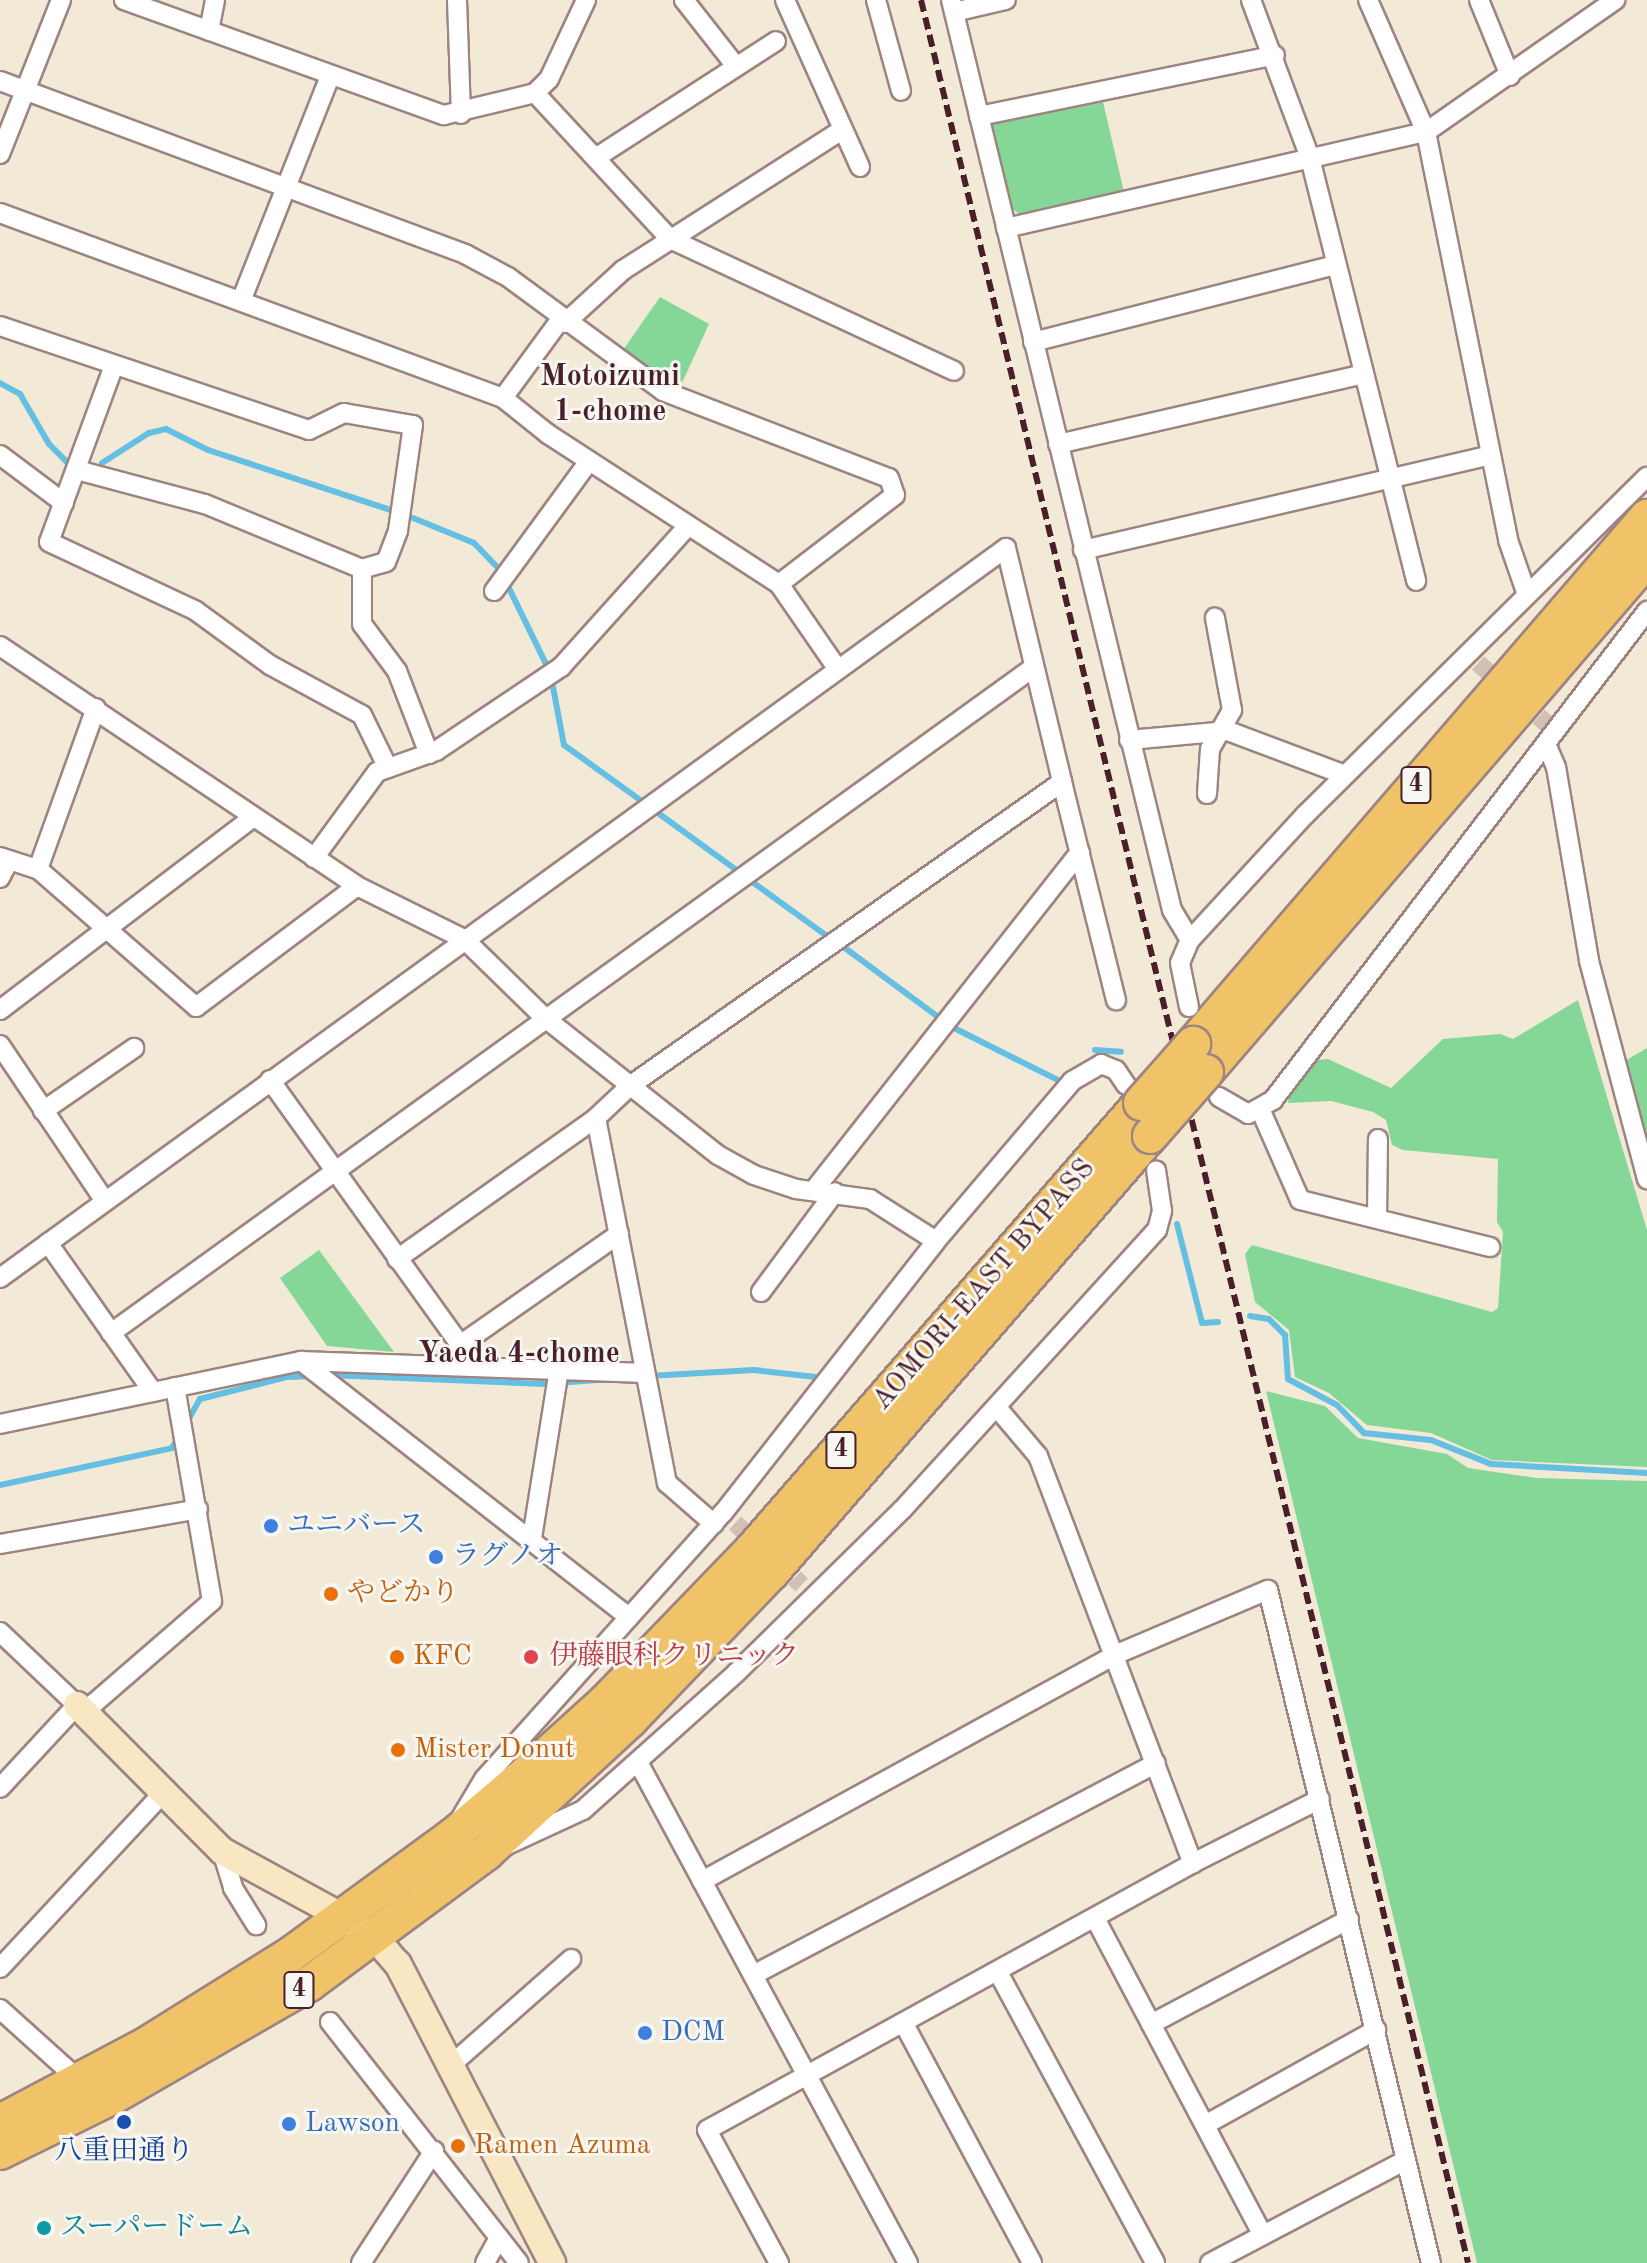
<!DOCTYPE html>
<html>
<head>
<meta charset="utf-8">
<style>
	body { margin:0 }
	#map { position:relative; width:1647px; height:2263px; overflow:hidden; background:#f3e9d7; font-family:"Old Standard TT","Noto Serif JP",serif }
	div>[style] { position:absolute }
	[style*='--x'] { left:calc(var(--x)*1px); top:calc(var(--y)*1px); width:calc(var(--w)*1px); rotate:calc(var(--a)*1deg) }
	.green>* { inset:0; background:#85d798 }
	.stream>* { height:6px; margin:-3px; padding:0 3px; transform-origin:3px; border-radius:3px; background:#64bfe2 }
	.street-tunnel>* { height:18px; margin-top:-9px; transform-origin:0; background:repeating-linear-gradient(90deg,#d1c1b5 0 18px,transparent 0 27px) }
	.roads { filter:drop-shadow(2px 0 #9e8481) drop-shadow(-2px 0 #9e8481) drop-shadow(0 2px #9e8481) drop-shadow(0 -2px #9e8481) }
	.street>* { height:18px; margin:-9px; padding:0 9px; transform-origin:9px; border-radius:9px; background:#fff }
	.secondary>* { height:26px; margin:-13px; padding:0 13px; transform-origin:13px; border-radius:13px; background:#f9e7c3 }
	.highway>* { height:34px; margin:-17px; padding:0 17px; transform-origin:17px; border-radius:17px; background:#f1c369 }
	.rail>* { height:6px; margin-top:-3px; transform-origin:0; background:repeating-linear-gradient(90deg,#4a1f2b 0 12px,transparent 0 18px) }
	.bridges { filter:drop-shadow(2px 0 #9e8481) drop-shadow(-2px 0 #9e8481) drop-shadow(0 2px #9e8481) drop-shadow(0 -2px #9e8481) }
	.highway-bridge>* { height:34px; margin:-17px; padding:0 17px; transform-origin:17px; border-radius:17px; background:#f1c369 }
	.dots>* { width:22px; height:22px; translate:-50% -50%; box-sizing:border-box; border:4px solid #f6f6f2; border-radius:50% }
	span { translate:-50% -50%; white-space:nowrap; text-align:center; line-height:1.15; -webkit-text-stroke:6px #f6f6f2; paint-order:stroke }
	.shield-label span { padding:2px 6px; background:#f6f6f2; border:2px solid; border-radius:6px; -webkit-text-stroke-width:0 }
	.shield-label { font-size:26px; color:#4a1f2b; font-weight:700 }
	.street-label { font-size:28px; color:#4a1f2b }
	.shop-label { font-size:28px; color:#366cbe }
	.left { translate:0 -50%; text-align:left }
	.food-label { font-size:28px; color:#c56008 }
	.health-label { font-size:28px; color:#be3a42 }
	.transit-label { font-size:28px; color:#164399 }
	.culture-label { font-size:28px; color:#0d838f }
	.neighbourhood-label { font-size:30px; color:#4a1f2b; font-weight:700 }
</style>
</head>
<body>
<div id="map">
	<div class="green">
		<div style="clip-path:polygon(1103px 102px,1124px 192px,1020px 215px,1012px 208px,991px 124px)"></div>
		<div style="clip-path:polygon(660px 297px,709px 324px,682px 383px,653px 373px,623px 350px)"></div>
		<div style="clip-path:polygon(1578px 1000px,1647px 1230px,1647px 1467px,1492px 1460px,1431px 1433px,1367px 1425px,1329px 1393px,1295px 1377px,1289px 1330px,1255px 1302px,1245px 1254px,1252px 1245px,1492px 1312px,1498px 1308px,1503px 1232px,1497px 1222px,1498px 1159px,1403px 1150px,1392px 1145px,1386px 1120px,1373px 1112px,1331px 1101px,1288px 1103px,1289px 1095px,1318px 1060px,1328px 1059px,1391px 1088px,1443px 1039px,1500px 1034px,1513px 1039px)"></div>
		<div style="clip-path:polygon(1647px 1048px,1647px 1137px,1625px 1061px)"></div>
		<div style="clip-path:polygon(319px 1250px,394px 1352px,327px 1346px,280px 1278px)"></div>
		<div style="clip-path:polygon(1266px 1391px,1325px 1406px,1358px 1438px,1447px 1454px,1468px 1468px,1537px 1478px,1647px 1481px,1647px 2263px,1477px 2263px)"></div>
	</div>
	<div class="stream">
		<div style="--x:0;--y:383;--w:23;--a:29"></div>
		<div style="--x:20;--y:394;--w:58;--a:59.9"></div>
		<div style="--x:49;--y:444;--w:28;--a:45"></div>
		<div style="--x:102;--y:463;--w:56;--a:-32.6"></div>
		<div style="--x:149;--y:433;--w:17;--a:-13"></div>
		<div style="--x:166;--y:429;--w:47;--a:26.6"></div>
		<div style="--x:208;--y:450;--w:196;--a:18.2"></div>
		<div style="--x:413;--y:518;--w:66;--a:22.3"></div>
		<div style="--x:474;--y:543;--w:37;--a:46"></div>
		<div style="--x:507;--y:584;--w:93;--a:64"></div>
		<div style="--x:553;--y:687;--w:59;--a:79.3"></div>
		<div style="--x:564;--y:745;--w:92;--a:35.8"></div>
		<div style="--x:658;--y:813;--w:95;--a:36"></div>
		<div style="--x:751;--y:881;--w:94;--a:35.9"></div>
		<div style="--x:845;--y:948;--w:114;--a:36.5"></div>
		<div style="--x:956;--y:1029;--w:116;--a:26.6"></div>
		<div style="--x:1095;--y:1050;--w:26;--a:4"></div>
		<div style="--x:1177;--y:1224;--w:102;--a:75.8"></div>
		<div style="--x:1202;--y:1323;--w:16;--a:-4"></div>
		<div style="--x:1250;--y:1316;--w:19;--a:9"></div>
		<div style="--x:1269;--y:1319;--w:23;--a:45"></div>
		<div style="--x:1285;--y:1335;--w:44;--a:86.1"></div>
		<div style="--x:1288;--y:1379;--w:55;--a:28"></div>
		<div style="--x:1337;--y:1405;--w:39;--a:46"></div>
		<div style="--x:1364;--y:1433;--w:67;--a:6"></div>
		<div style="--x:1431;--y:1440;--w:65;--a:21.8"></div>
		<div style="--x:1491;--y:1464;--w:156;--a:3.3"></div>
		<div style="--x:329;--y:1375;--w:215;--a:2.4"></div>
		<div style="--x:544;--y:1384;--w:53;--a:-4.3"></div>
		<div style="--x:648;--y:1376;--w:106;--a:-3.2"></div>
		<div style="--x:754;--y:1370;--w:62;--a:6.4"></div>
		<div style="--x:186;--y:1424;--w:29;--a:-61"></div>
		<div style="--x:200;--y:1399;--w:90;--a:-14.2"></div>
		<div style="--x:287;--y:1377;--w:27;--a:-2"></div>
		<div style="--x:0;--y:1485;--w:176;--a:-12.1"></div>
		<div style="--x:172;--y:1448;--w:13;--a:-61"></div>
	</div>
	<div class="street-tunnel">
		<div style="--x:1478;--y:663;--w:94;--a:41.5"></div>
		<div style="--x:735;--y:1523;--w:91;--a:42.8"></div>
	</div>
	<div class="roads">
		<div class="street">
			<div style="--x:124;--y:0;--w:340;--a:19.8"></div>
			<div style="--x:444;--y:115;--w:94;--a:-13.6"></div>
			<div style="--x:535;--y:93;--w:199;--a:47.2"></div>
			<div style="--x:670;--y:239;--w:313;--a:24.9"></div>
			<div style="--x:457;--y:0;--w:114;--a:88"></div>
			<div style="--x:684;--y:0;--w:83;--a:51.9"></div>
			<div style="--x:785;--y:0;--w:183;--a:65.8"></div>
			<div style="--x:876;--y:0;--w:94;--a:74.6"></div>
			<div style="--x:951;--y:0;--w:936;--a:76.35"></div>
			<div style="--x:1172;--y:910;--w:35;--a:59"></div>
			<div style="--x:1251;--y:0;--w:169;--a:69.5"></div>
			<div style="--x:1310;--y:158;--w:436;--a:75.9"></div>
			<div style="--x:1368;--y:0;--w:144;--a:66.3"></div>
			<div style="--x:1426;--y:132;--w:416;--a:78.6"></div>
			<div style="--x:1508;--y:540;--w:58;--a:70.9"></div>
			<div style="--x:1479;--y:0;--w:82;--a:67.8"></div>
			<div style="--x:954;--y:12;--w:53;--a:-13"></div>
			<div style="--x:209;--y:31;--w:32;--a:-79"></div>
			<div style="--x:0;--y:81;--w:496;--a:20.4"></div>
			<div style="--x:465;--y:254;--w:49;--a:28.1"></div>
			<div style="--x:508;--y:277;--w:192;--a:36.3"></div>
			<div style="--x:663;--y:391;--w:242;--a:21.1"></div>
			<div style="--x:889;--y:478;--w:18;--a:71"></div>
			<div style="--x:895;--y:495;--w:146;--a:142.5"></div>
			<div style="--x:535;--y:93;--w:20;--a:-45"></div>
			<div style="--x:549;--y:79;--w:87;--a:-64.9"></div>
			<div style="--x:979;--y:116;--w:302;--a:-11.6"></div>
			<div style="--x:0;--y:154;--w:166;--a:-68.4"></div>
			<div style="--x:597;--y:157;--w:213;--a:-32.9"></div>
			<div style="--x:0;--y:213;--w:536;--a:20.19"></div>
			<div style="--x:503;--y:398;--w:58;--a:38.7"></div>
			<div style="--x:548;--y:434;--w:275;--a:33"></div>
			<div style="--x:779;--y:584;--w:102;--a:55.4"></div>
			<div style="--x:1006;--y:228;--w:431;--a:-12.9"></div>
			<div style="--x:1426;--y:132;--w:231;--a:-34.9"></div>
			<div style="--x:241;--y:301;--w:242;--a:-68.4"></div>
			<div style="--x:565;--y:323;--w:79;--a:-42.4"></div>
			<div style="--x:623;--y:270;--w:258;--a:-32.6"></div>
			<div style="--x:0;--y:326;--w:326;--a:18.6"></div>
			<div style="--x:309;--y:430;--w:39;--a:-26"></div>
			<div style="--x:344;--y:413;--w:70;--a:9.9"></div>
			<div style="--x:413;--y:425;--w:107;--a:98.1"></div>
			<div style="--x:398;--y:531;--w:33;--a:111"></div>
			<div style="--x:386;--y:562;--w:25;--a:164"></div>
			<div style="--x:362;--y:569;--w:55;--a:90"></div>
			<div style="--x:362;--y:624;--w:59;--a:53.3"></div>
			<div style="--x:397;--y:671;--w:89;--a:68.9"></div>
			<div style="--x:1033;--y:342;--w:313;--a:-14.3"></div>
			<div style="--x:113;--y:368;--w:185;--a:110.2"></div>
			<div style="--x:49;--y:542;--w:162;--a:25.1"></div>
			<div style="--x:196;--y:611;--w:92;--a:36.1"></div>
			<div style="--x:270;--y:665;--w:105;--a:28.5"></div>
			<div style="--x:362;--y:715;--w:59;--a:63.9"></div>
			<div style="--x:503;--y:398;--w:97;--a:-53.8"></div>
			<div style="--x:1058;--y:444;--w:314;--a:-12.9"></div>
			<div style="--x:0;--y:455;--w:80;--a:36.9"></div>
			<div style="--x:77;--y:470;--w:132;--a:14.9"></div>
			<div style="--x:205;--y:504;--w:170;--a:22.5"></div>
			<div style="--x:1083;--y:550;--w:418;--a:-13.1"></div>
			<div style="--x:494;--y:591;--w:161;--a:-53.8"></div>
			<div style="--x:0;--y:646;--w:430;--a:33.9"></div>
			<div style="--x:357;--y:886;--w:119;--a:26.4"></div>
			<div style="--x:464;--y:939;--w:113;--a:44.3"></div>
			<div style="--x:545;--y:1018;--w:221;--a:38.4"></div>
			<div style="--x:718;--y:1155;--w:41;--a:29.1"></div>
			<div style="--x:754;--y:1175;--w:44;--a:18.4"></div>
			<div style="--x:796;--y:1189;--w:75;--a:7.7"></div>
			<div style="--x:870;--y:1199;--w:78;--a:32.5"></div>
			<div style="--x:1129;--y:740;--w:99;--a:-5.2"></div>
			<div style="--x:1228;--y:731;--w:125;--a:20.6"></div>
			<div style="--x:1547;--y:746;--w:23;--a:67"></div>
			<div style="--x:1556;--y:767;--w:197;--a:80.3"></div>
			<div style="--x:1589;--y:961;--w:226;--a:75.1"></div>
			<div style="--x:1062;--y:782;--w:225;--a:76.1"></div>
			<div style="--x:1207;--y:794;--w:45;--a:-86.2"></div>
			<div style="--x:1210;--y:749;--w:45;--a:-60.6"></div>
			<div style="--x:1232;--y:710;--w:94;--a:-100.5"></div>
			<div style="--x:0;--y:857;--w:40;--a:18"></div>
			<div style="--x:38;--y:869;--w:210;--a:41.1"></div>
			<div style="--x:196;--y:1007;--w:201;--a:-36.9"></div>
			<div style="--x:314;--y:858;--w:107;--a:-53.8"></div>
			<div style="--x:377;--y:772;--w:63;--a:-19.6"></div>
			<div style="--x:436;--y:751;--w:151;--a:-33.9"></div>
			<div style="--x:561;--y:667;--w:188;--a:-48"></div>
			<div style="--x:38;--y:869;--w:171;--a:-70.2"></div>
			<div style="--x:0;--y:878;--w:20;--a:-63"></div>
			<div style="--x:1189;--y:1007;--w:45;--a:-101.6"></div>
			<div style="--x:1180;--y:963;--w:25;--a:-67"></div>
			<div style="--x:1190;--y:940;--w:170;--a:-47.4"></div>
			<div style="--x:1305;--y:815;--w:481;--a:-44.7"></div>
			<div style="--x:0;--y:1010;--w:318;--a:-37.3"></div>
			<div style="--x:0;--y:1045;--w:188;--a:56.1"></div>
			<div style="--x:270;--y:1080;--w:353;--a:54.3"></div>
			<div style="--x:1219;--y:1097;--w:34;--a:30"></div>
			<div style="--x:1248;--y:1114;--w:29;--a:-29"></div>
			<div style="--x:1273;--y:1100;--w:616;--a:-52.59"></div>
			<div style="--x:43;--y:1111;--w:111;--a:-34.7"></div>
			<div style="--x:1261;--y:1111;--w:97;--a:66.3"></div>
			<div style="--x:1300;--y:1200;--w:196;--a:13.9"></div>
			<div style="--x:814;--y:1190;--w:430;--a:-51.8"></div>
			<div style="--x:1377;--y:1218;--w:79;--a:-89.3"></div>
			<div style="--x:48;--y:1243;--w:182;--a:54.8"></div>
			<div style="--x:397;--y:1259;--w:244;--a:-35.3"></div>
			<div style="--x:0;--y:1278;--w:1243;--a:-35.97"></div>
			<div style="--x:1006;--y:548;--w:241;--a:76.5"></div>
			<div style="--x:1062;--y:782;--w:527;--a:144.89"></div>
			<div style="--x:631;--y:1085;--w:48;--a:136.7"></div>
			<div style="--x:596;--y:1118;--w:372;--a:79"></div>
			<div style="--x:667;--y:1483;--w:62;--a:41.1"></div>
			<div style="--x:761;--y:1292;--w:124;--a:-53.5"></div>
			<div style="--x:111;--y:1333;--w:1138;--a:-35.81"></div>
			<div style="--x:460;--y:1345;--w:194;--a:-34.9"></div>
			<div style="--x:301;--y:1361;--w:416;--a:38"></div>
			<div style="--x:999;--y:1410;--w:60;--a:49.7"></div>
			<div style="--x:1038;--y:1456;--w:436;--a:69.2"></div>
			<div style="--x:0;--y:1424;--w:308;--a:-11.8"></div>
			<div style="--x:301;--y:1361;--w:343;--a:2"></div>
			<div style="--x:532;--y:1538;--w:170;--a:-80.9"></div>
			<div style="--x:0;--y:1544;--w:201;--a:-10"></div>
			<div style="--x:0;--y:1632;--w:106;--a:43.5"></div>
			<div style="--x:77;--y:1705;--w:113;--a:132.9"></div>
			<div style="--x:84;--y:1712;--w:169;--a:-40.9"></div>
			<div style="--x:212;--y:1601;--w:217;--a:-99.8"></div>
			<div style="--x:638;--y:1762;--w:569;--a:61.68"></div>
			<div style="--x:459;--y:1821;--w:49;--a:-59.2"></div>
			<div style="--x:484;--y:1779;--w:358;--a:-48.1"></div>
			<div style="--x:723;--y:1513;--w:345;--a:-51.9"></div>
			<div style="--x:936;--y:1241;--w:210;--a:-49.6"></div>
			<div style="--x:1072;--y:1081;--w:34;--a:-30"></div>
			<div style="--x:1101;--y:1064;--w:16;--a:22"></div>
			<div style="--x:1116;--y:1070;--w:18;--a:56"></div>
			<div style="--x:507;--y:1845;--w:84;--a:-24.7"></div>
			<div style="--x:583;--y:1810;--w:205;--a:-41.8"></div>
			<div style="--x:736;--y:1673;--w:233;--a:-44.5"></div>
			<div style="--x:902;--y:1510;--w:379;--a:-47.7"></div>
			<div style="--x:1157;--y:1230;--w:20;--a:-75"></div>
			<div style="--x:1162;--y:1211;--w:41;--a:-98.3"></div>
			<div style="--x:222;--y:1851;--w:39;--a:73"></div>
			<div style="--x:233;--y:1888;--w:44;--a:58.1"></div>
			<div style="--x:702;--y:1881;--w:473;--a:-28.7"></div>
			<div style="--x:1117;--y:1654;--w:164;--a:-23"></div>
			<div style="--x:1268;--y:1590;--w:692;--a:76.39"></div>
			<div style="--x:1096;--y:1920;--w:355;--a:62.1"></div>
			<div style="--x:0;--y:1968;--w:239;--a:-47"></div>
			<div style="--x:999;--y:1974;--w:328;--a:61.6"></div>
			<div style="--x:753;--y:1975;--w:455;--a:-27.7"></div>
			<div style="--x:0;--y:2009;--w:108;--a:42"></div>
			<div style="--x:330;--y:2022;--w:306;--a:51.9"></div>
			<div style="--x:904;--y:2024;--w:271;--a:61.8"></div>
			<div style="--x:1151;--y:2024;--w:224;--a:-27.9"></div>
			<div style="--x:452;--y:2064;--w:159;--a:-41.4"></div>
			<div style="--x:1205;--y:2125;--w:196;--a:-29.1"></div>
			<div style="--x:361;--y:2263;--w:134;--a:-56.9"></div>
			<div style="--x:485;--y:2263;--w:29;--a:-61"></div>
			<div style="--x:779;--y:2263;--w:151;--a:-118.4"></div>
			<div style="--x:707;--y:2130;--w:555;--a:-28.78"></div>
			<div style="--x:1193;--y:1863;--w:142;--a:-26.7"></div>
			<div style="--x:1210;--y:2263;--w:221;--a:-27.7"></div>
		</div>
		<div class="secondary">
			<div style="--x:77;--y:1705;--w:206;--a:45.2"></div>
			<div style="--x:222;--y:1851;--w:138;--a:28.6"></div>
			<div style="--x:343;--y:1917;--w:38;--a:33"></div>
			<div style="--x:375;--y:1938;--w:35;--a:49"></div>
			<div style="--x:398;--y:1964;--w:336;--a:62.7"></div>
		</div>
		<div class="highway">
			<div style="--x:1193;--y:1044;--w:696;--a:-49.26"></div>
			<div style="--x:1206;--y:1072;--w:676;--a:-49.32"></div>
			<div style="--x:0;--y:2122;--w:169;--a:-27.9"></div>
			<div style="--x:149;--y:2043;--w:166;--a:-32"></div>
			<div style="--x:290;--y:1955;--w:203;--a:-36.2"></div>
			<div style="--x:454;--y:1835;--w:87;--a:-40.3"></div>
			<div style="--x:520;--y:1779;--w:118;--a:-42.2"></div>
			<div style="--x:607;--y:1700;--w:207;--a:-46"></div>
			<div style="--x:751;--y:1551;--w:594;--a:-48.96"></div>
			<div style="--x:0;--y:2152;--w:127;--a:-26.2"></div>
			<div style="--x:114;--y:2096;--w:225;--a:-29.9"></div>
			<div style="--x:309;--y:1984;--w:220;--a:-36.5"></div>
			<div style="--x:486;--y:1853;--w:196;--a:-42.7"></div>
			<div style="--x:630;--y:1720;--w:205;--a:-46.2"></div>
			<div style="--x:772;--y:1572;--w:577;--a:-49.08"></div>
		</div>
	</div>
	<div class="rail">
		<div style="--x:921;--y:0;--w:2328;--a:76.41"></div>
	</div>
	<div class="bridges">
		<div class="highway-bridge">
			<div style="--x:1141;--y:1103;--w:79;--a:-48.6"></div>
			<div style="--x:1150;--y:1136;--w:85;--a:-48.8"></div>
		</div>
	</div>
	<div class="dots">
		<div style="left:271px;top:1526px;background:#3f7fe0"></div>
		<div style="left:436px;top:1557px;background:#3f7fe0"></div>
		<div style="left:331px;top:1594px;background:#e8710a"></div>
		<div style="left:397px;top:1657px;background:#e8710a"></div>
		<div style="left:531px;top:1657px;background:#e0444e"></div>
		<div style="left:398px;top:1750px;background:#e8710a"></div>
		<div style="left:645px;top:2033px;background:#3f7fe0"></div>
		<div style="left:124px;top:2122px;background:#1a4fb4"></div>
		<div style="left:289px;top:2124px;background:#3f7fe0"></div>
		<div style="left:458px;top:2146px;background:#e8710a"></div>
		<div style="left:44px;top:2228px;background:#0f9aa8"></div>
	</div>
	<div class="shield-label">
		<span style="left:1416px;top:785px">4</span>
		<span style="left:841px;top:1450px">4</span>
		<span style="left:299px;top:1990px">4</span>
	</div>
	<div class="street-label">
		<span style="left:984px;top:1285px;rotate:-49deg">AOMORI-EAST BYPASS</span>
	</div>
	<div class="shop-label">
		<span class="left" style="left:287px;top:1526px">ユニバース</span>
		<span class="left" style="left:452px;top:1557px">ラグノオ</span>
		<span class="left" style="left:661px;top:2033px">DCM</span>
		<span class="left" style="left:305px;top:2124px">Lawson</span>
	</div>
	<div class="food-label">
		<span class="left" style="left:347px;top:1594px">やどかり</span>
		<span class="left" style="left:413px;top:1657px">KFC</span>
		<span class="left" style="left:414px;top:1750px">Mister Donut</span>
		<span class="left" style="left:474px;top:2146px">Ramen Azuma</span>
	</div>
	<div class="health-label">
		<span class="left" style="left:549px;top:1657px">伊藤眼科クリニック</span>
	</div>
	<div class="transit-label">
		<span style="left:124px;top:2152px">八重田通り</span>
	</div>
	<div class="culture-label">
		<span class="left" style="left:60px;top:2228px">スーパードーム</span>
	</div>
	<div class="neighbourhood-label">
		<span style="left:610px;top:394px">Motoizumi<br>1-chome</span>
		<span style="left:519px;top:1354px">Yaeda 4-chome</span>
	</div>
</div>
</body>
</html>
